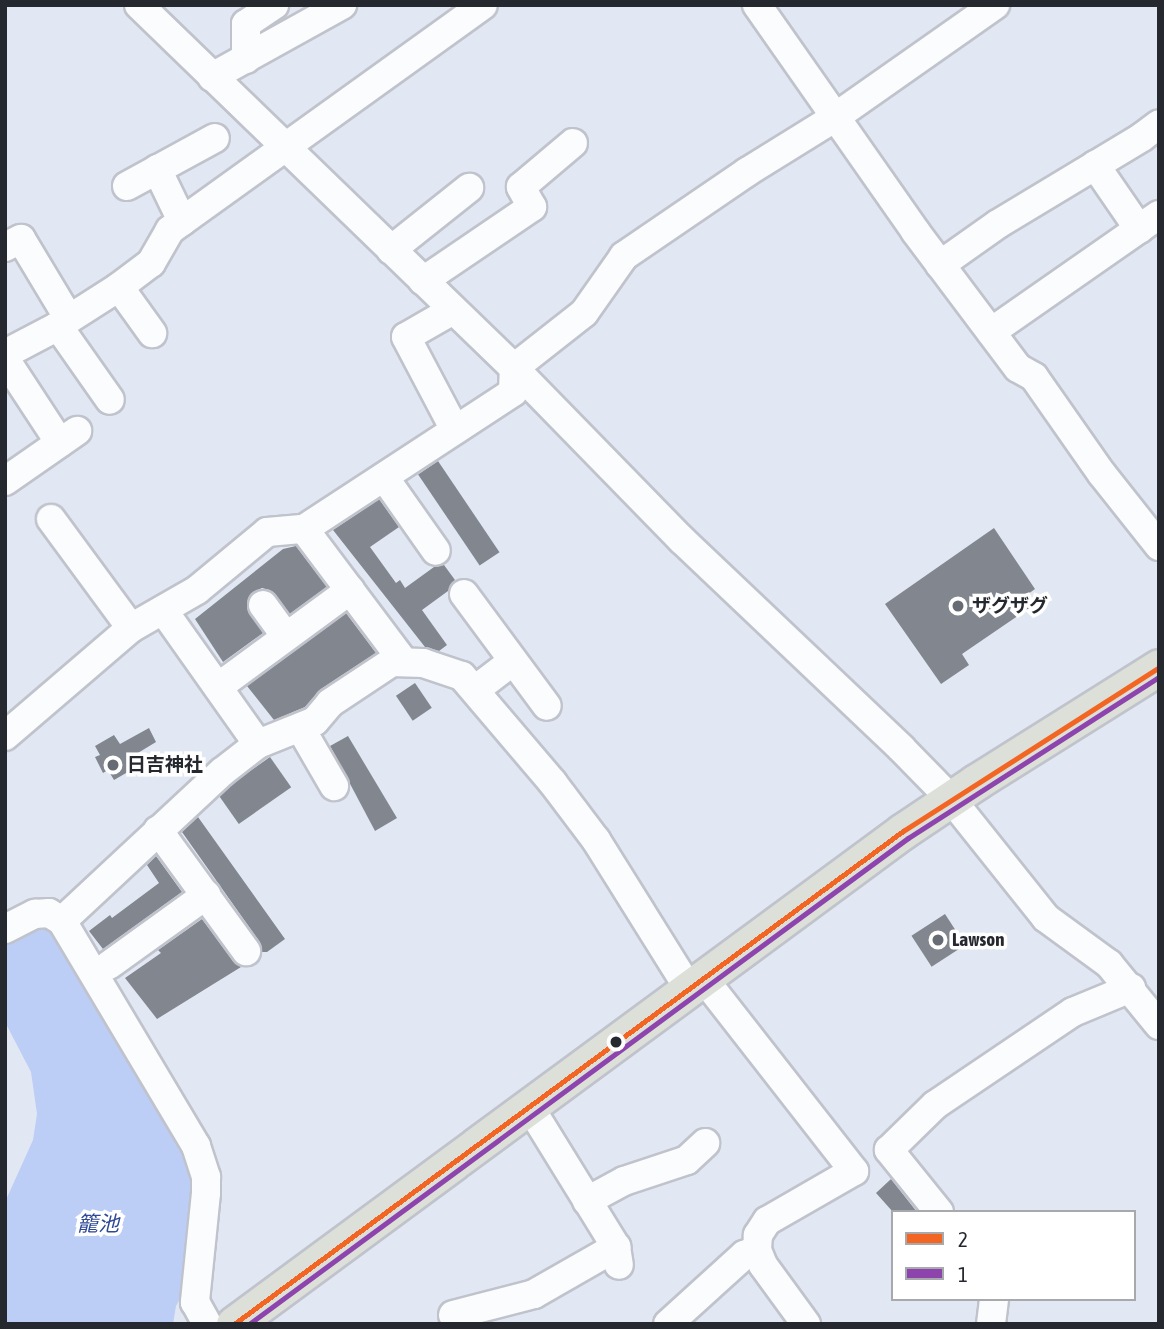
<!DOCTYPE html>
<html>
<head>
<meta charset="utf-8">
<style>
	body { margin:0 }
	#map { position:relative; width:1164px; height:1329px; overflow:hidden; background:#e2e8f3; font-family:"Asap Condensed","Noto Sans JP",sans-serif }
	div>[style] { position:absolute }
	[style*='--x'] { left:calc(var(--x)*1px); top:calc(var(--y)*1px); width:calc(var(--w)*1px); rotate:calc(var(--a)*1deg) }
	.water>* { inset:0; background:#bccdf6 }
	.building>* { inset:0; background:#82868e; transform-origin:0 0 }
	.roads { filter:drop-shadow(2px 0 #c0c3cc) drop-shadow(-2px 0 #c0c3cc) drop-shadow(0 2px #c0c3cc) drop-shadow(0 -2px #c0c3cc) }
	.minor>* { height:28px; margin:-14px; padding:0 14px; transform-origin:14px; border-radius:14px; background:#fbfcfd }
	.major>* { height:35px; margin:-17.5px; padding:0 17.5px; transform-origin:17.5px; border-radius:17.5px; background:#dce0d8 }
	.bus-1>* { height:5px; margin:-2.5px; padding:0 2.5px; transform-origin:2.5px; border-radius:2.5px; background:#f26522 }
	.bus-2>* { height:5px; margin:-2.5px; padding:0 2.5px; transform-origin:2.5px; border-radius:2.5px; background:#8e44ad }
	.dots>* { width:19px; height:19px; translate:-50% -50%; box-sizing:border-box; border:4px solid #fff; border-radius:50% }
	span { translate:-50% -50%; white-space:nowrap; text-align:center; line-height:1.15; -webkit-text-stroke:7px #fff; paint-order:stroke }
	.poi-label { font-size:19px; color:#25282f; font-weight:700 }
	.left { translate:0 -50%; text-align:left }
	.water-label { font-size:21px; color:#304997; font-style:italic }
	.frame { position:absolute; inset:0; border:7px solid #25282f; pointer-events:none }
	.legend { position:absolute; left:891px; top:1210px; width:245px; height:91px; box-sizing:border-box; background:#fff; border:2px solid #a8a9ac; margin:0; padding:9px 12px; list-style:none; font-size:21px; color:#25282f }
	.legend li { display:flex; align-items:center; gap:14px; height:35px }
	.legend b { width:35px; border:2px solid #a8a9ac }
</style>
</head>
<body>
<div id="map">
	<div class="water">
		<div style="clip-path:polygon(44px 916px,188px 1149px,194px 1173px,184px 1291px,176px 1306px,173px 1324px,5px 1324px,5px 1202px,33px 1140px,37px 1114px,31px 1072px,5px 1022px,5px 932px)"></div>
	</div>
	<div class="building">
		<div style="left:438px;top:461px;width:110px;height:24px;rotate:56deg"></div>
		<div style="clip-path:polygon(379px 499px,399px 527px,370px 547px,396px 583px,400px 580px,405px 588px,434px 567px,444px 565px,455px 580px,448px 591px,422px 610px,447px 645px,439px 651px,425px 647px,333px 530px)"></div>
		<div style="clip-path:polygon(994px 528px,1035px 589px,1024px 597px,1031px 607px,962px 654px,969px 665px,941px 684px,885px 604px)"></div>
		<div style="clip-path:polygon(296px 546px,327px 587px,290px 614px,270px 590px,262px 588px,253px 592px,247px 607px,263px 633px,223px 662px,195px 619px,283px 549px)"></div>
		<div style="clip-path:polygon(346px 613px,376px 653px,321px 689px,305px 707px,274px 720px,247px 686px)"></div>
		<div style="left:415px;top:683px;width:30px;height:23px;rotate:56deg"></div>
		<div style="clip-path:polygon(149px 728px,156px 742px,128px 759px,133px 769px,114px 780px,108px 770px,103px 773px,95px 757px,100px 755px,95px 746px,114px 735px,120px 744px)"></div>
		<div style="clip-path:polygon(348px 736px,397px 818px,375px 831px,330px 746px)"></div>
		<div style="left:270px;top:757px;width:37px;height:64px;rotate:55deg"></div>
		<div style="clip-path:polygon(198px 817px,285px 939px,267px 952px,262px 952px,259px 941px,182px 832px)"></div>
		<div style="clip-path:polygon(156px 856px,182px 892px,103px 949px,89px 931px,110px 915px,112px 918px,159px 883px,147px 865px)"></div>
		<div style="left:945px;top:914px;width:37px;height:40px;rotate:57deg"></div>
		<div style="clip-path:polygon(202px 919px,233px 961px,241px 967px,157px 1019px,125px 978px,161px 953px,158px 950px)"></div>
		<div style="clip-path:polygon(891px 1179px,917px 1212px,893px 1212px,876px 1193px)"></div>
	</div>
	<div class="roads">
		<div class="minor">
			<div style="--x:139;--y:5;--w:522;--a:44.07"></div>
			<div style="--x:514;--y:368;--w:240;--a:45.7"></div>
			<div style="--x:682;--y:540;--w:302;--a:43.5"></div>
			<div style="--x:901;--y:748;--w:71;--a:45.6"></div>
			<div style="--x:951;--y:799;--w:152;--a:51.4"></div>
			<div style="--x:1046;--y:918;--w:78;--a:36.1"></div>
			<div style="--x:1109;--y:964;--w:79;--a:50.7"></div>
			<div style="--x:757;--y:5;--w:276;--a:55"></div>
			<div style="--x:915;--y:231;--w:171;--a:53.1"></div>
			<div style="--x:1018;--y:368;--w:18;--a:29"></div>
			<div style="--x:1034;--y:377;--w:118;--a:55"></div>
			<div style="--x:1102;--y:474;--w:92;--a:51.6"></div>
			<div style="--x:246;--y:59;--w:35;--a:-90"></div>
			<div style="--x:246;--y:24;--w:34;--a:-34"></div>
			<div style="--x:212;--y:77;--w:149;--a:-29"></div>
			<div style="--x:1095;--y:165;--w:78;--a:55.5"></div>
			<div style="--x:157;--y:169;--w:58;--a:64.3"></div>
			<div style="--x:127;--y:186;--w:100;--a:-28.6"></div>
			<div style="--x:5;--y:247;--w:18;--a:-27"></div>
			<div style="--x:21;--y:239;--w:93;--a:59"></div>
			<div style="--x:391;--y:250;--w:100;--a:-38.5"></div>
			<div style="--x:940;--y:265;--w:71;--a:-35.3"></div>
			<div style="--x:998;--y:224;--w:168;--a:-31.1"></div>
			<div style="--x:1142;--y:137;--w:21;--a:-37"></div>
			<div style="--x:423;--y:281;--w:132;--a:-34.2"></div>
			<div style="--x:532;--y:207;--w:23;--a:-119"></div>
			<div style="--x:521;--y:187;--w:68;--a:-40.2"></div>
			<div style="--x:119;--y:287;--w:57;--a:54.3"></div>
			<div style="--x:453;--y:310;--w:54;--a:150.1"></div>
			<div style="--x:406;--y:337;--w:105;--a:62.2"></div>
			<div style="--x:58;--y:326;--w:90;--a:54.9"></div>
			<div style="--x:991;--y:332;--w:205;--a:-34.9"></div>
			<div style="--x:5;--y:354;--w:60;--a:-27.8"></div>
			<div style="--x:58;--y:326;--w:72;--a:-32.6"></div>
			<div style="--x:119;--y:287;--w:40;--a:-37"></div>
			<div style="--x:151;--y:263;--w:38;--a:-60"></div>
			<div style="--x:170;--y:230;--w:385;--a:-35.7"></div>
			<div style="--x:5;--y:359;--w:100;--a:56.8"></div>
			<div style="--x:384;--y:477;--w:90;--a:54.9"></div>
			<div style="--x:5;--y:481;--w:88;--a:-34.8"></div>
			<div style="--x:51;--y:519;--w:135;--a:53.7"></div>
			<div style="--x:304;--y:529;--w:166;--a:53.1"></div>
			<div style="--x:464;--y:594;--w:139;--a:53.5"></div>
			<div style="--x:263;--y:605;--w:39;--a:54"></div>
			<div style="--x:163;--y:610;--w:164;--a:54.7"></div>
			<div style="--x:218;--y:687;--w:164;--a:-36.3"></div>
			<div style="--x:475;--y:690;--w:48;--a:-37.3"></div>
			<div style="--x:301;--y:729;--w:66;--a:59.9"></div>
			<div style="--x:5;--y:736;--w:166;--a:-40.6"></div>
			<div style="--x:131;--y:628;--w:76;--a:-29.9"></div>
			<div style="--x:197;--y:590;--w:91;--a:-39.6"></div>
			<div style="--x:267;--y:532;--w:37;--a:-5"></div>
			<div style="--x:304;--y:529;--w:250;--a:-33.2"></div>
			<div style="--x:513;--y:392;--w:24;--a:-88"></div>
			<div style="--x:514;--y:368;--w:89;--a:-38.2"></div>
			<div style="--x:584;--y:313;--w:70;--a:-54.9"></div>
			<div style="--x:624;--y:256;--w:149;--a:-34.3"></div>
			<div style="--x:747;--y:172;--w:102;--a:-31.8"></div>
			<div style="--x:834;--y:118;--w:197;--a:-35.1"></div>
			<div style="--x:158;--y:830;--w:150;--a:54"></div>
			<div style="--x:62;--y:921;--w:219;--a:-43"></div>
			<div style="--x:222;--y:772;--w:46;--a:-37.9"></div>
			<div style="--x:258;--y:744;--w:61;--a:-22"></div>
			<div style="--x:315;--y:721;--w:23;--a:-50"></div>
			<div style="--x:330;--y:703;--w:74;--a:-33.5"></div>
			<div style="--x:392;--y:662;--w:31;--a:2"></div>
			<div style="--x:423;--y:663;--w:41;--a:18.4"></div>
			<div style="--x:462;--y:676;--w:140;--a:49.6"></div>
			<div style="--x:553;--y:783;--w:71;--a:53"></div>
			<div style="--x:596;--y:840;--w:176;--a:58"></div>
			<div style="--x:5;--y:929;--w:34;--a:-27"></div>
			<div style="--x:35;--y:914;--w:14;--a:-4"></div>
			<div style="--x:49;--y:913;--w:15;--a:32"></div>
			<div style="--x:62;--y:921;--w:262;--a:59.2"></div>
			<div style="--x:196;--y:1146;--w:33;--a:72"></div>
			<div style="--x:206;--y:1177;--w:16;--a:90"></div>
			<div style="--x:206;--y:1193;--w:110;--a:95.8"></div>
			<div style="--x:195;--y:1302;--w:25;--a:61"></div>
			<div style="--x:109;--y:965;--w:120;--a:-35.8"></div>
			<div style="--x:704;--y:979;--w:244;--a:52"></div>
			<div style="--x:854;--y:1171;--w:100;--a:150.1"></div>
			<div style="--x:767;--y:1221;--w:17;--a:123"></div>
			<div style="--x:758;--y:1235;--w:15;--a:94"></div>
			<div style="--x:757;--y:1250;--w:16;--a:68"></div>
			<div style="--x:763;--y:1265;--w:73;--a:53.9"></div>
			<div style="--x:529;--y:1106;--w:166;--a:58.3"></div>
			<div style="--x:616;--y:1247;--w:18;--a:81"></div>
			<div style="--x:587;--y:1201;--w:42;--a:-28.4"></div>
			<div style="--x:624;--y:1181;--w:66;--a:-18.4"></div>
			<div style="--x:687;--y:1160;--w:25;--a:-43"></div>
			<div style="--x:939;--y:1212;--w:80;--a:-128.9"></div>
			<div style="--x:889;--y:1150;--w:64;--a:-44.4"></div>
			<div style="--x:935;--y:1105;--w:166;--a:-34"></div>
			<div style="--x:1073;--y:1012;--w:63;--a:-22.5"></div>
			<div style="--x:453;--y:1315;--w:84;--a:-14.5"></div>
			<div style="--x:534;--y:1294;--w:95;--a:-29.8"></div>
			<div style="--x:668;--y:1324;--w:103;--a:-42.2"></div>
			<div style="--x:744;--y:1255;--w:14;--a:-21"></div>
			<div style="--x:991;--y:1324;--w:25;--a:-83"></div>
		</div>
		<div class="major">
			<div style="--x:234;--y:1324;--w:831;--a:-36.39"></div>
			<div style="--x:903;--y:831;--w:88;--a:-33.9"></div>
			<div style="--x:976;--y:782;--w:216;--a:-32.1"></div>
		</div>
	</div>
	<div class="bus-1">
		<div style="--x:234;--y:1324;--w:831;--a:-36.39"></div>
		<div style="--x:903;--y:831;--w:304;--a:-32.6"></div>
	</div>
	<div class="bus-2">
		<div style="--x:249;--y:1324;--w:819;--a:-36.41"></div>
		<div style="--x:908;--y:838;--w:298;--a:-32.7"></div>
	</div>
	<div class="dots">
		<div style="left:958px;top:606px;background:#676b74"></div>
		<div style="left:113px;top:765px;background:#676b74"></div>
		<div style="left:938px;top:940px;background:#676b74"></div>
		<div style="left:616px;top:1042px;background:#25282f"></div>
	</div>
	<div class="poi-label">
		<span class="left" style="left:972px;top:606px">ザグザグ</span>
		<span class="left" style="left:127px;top:765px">日吉神社</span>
		<span class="left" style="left:952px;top:940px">Lawson</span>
	</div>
	<div class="water-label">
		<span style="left:98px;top:1223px">籠池</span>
	</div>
	<div class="frame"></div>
	<ul class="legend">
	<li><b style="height:9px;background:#f26522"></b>2</li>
	<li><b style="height:9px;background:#8e44ad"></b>1</li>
	</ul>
</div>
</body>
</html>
